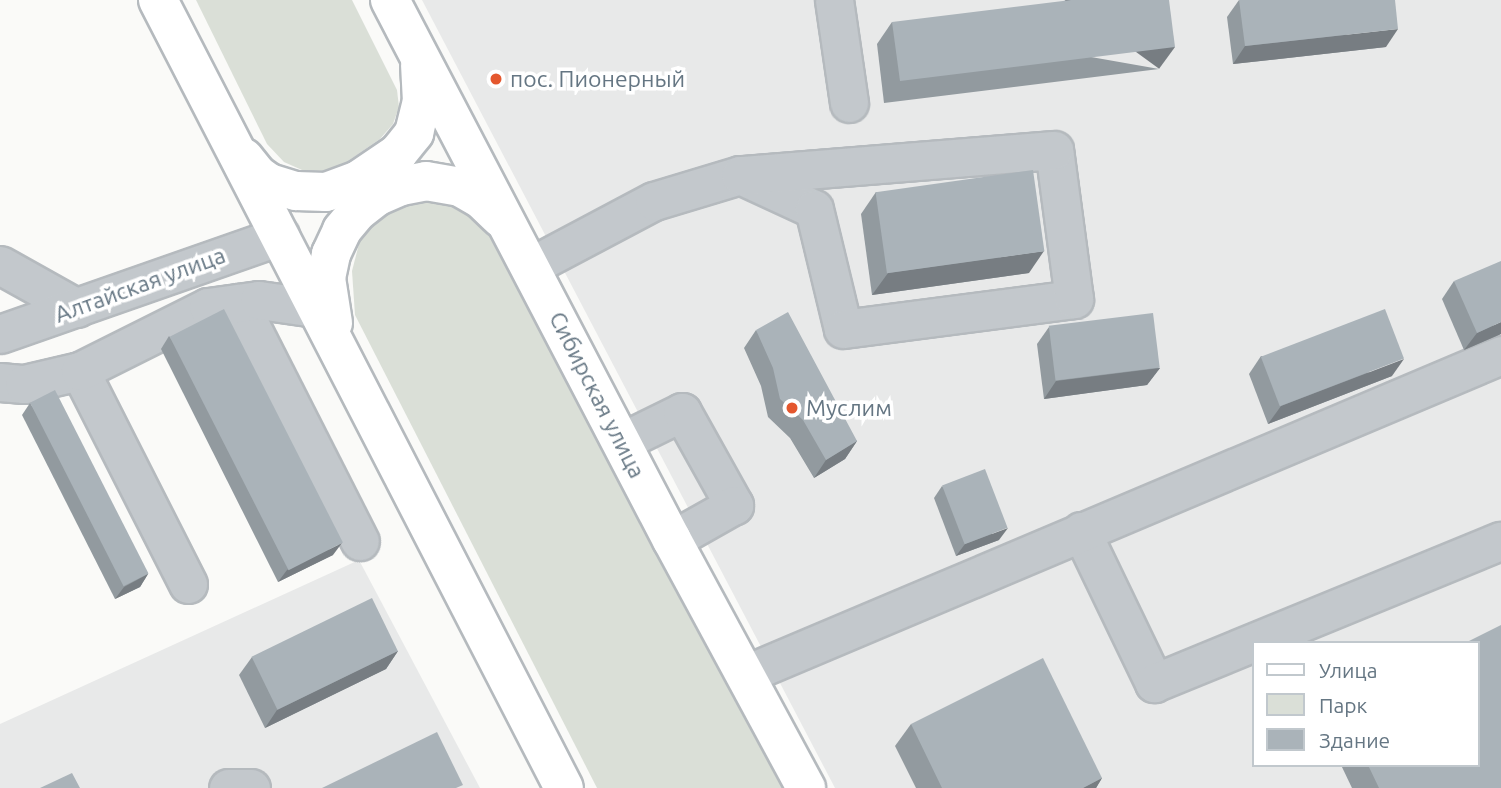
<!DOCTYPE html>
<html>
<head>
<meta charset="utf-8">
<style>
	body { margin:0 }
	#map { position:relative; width:1501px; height:788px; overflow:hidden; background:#fafaf8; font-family:Ubuntu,sans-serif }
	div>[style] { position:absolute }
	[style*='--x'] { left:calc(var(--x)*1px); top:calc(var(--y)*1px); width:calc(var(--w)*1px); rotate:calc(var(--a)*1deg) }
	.built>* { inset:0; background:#e8e9e9 }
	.green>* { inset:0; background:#dadfd7 }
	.roads { filter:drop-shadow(2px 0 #b5babe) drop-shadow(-2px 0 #b5babe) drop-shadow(0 2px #b5babe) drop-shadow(0 -2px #b5babe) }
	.minor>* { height:37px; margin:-18.5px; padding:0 18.5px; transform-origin:18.5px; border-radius:18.5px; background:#c3c8cc }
	.major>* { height:38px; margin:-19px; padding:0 19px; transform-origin:19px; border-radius:19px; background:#fff }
	.wall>* { inset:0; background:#929a9f }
	.shaded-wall>* { inset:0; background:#777d82; transform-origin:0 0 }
	.building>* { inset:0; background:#aab3b9; transform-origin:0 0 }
	.dots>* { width:19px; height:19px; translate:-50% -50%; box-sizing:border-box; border:4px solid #fff; border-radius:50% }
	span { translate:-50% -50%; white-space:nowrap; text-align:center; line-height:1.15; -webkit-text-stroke:7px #fff; paint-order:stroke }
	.poi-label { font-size:23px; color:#657683 }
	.left { translate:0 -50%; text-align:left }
	.street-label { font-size:23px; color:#657683 }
	.legend { position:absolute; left:1252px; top:641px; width:228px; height:126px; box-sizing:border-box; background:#fff; border:2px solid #c1c8cd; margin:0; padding:9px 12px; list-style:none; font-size:21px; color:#657683 }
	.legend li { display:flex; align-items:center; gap:14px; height:35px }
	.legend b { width:35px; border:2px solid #c1c8cd }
</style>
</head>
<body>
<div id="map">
	<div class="built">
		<div style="clip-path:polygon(evenodd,422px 0,1501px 0,1501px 788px,835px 788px,422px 0,1254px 643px,1478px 643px,1478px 765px,1254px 765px,1254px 643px)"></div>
		<div style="clip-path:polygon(359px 560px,480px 788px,0 788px,0 724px)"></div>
	</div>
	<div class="green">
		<div style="clip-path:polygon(196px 0,352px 0,397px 90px,399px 107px,393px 124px,380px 139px,339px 167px,321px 171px,302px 170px,284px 162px,267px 144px)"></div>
		<div style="clip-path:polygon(418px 198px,440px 200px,486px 223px,783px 788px,597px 788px,355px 315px,352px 271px,360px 240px,378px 219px,396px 204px)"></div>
	</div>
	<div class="roads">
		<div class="minor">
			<div style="--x:834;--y:0;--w:104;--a:81.7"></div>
			<div style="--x:0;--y:265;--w:88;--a:29.2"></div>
			<div style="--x:531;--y:266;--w:139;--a:-27.9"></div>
			<div style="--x:654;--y:201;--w:90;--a:-16.8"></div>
			<div style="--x:740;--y:175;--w:81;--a:24.7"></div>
			<div style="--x:814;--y:209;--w:123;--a:76.4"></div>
			<div style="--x:843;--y:329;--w:233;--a:-7.4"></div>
			<div style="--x:1074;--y:299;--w:150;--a:-97.6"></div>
			<div style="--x:1054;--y:150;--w:315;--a:175.4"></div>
			<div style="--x:239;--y:303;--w:267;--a:63.1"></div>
			<div style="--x:0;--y:334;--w:297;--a:-19.3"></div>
			<div style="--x:0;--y:382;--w:24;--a:5"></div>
			<div style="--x:24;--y:384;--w:57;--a:-13.1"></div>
			<div style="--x:621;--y:442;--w:68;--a:-26.2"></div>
			<div style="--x:682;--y:412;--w:107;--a:60.8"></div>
			<div style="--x:734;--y:505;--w:71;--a:150.6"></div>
			<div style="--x:1081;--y:531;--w:169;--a:64.3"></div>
			<div style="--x:1154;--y:683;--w:375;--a:-22.3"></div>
			<div style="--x:188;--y:584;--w:239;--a:-116.9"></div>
			<div style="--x:80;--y:371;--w:143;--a:-26.6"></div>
			<div style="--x:208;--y:307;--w:51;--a:-7.8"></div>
			<div style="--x:259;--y:300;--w:58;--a:8"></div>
			<div style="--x:746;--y:674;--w:820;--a:-22.9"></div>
			<div style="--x:228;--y:788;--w:23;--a:0"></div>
		</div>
		<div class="major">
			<div style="--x:158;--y:0;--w:886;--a:62.74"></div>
			<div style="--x:390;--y:0;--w:609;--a:62.43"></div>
			<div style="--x:672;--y:540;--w:282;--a:61.6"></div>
			<div style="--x:244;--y:158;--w:22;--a:51"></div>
			<div style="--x:258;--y:175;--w:14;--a:36"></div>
			<div style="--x:269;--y:183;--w:28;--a:17"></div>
			<div style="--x:296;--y:191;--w:30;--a:2"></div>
			<div style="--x:326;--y:192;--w:33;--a:-20"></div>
			<div style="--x:357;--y:181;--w:50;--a:-34.3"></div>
			<div style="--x:398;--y:153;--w:26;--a:-51"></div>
			<div style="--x:414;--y:133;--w:32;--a:-76"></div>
			<div style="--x:422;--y:102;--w:37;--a:-93"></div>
			<div style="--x:333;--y:323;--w:46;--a:-98.8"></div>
			<div style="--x:326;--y:278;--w:25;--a:-78"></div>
			<div style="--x:331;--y:254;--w:26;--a:-65"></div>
			<div style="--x:342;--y:230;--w:23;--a:-50"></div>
			<div style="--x:357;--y:212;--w:24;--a:-38"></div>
			<div style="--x:376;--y:197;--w:27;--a:-24"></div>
			<div style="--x:401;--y:186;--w:25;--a:-11"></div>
			<div style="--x:426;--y:181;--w:35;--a:10"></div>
			<div style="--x:460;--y:187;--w:24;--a:30"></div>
			<div style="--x:481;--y:199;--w:28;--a:44"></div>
		</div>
	</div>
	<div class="wall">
		<div style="clip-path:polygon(1239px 0,1386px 47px,1233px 64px,1227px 17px)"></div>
		<div style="clip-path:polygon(892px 22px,1159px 69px,884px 103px,877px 44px)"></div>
		<div style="clip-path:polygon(876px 192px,1029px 273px,872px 295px,861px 214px)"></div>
		<div style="clip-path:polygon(1454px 281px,1501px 334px,1464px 350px,1442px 299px)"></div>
		<div style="clip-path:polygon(1049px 327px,1160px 368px,1147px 385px,1044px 399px,1037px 344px)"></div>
		<div style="clip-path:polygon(756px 330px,857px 441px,845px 459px,814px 478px,790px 438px,768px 417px,761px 386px,744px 348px)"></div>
		<div style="clip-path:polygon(169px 336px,333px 555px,278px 582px,161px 349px)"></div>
		<div style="clip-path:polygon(1261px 356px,1392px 376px,1268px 424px,1249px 374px)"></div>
		<div style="clip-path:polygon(30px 403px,148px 574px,140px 587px,115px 599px,22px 415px)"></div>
		<div style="clip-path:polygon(942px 486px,999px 540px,956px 556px,934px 498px)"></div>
		<div style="clip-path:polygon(398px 651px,386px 669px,265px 728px,239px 675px,252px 657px)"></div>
		<div style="clip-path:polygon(911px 724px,1102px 778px,1096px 788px,916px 788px,895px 746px)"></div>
		<div style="clip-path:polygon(1341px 765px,1478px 765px,1501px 788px,1352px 788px)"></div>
	</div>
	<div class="shaded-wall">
		<div style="clip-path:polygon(1398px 29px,1386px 47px,1233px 64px,1245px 46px)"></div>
		<div style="left:1175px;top:47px;width:27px;height:277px;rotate:126deg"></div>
		<div style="clip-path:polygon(1044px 251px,1029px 273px,872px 295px,888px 273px)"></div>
		<div style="clip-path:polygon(1501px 322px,1501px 334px,1464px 350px,1477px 333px)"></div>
		<div style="clip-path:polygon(1404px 359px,1392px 376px,1268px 424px,1281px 406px)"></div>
		<div style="clip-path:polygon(1160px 368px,1147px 385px,1044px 399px,1056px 381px)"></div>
		<div style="clip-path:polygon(857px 441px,845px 459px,814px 478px,826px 460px)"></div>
		<div style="clip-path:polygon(1008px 528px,999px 540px,956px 556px,965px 544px)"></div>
		<div style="clip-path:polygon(342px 543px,333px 555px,278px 582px,287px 570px)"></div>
		<div style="clip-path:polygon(148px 574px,140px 587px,115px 599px,124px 587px)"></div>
		<div style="clip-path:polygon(398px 651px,386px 669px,265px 728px,277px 710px)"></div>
		<div style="clip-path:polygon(1102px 778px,1096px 788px,1083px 788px)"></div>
	</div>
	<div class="building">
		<div style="clip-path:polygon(1071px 0,1169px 0,1175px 47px,900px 81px,892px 22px)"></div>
		<div style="clip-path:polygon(1239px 0,1395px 0,1398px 29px,1245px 46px)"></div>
		<div style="left:1033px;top:170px;width:82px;height:159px;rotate:82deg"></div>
		<div style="clip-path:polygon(1501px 261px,1501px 322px,1477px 333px,1454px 281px)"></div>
		<div style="left:224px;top:309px;width:262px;height:61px;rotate:63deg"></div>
		<div style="left:1385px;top:309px;width:53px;height:133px;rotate:69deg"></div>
		<div style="clip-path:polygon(788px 312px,857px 441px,826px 460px,803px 420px,780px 399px,773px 368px,756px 330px)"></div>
		<div style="left:1153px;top:313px;width:55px;height:105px;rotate:83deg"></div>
		<div style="left:55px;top:390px;width:206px;height:28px;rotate:63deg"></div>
		<div style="left:985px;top:469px;width:63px;height:46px;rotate:69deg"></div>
		<div style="left:372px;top:598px;width:59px;height:134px;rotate:64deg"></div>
		<div style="clip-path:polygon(1501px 625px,1501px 788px,1379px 788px,1368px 765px,1478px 765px,1478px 643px,1465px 643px)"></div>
		<div style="clip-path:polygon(1043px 658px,1102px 778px,1083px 788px,942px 788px,911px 724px)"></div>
		<div style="clip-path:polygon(437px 732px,463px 785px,456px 788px,322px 788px)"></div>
		<div style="clip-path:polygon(72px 773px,80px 788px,40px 788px)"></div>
	</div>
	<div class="dots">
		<div style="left:496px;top:79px;background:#e4572e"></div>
		<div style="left:792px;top:408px;background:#e4572e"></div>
	</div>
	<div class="poi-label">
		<span class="left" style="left:510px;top:79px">пос. Пионерный</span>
		<span class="left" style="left:806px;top:408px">Муслим</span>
	</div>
	<div class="street-label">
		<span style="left:140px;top:285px;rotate:-20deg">Алтайская улица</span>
		<span style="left:597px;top:395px;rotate:63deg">Сибирская улица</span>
	</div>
	<ul class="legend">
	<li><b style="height:9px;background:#fff"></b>Улица</li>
	<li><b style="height:19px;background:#dadfd7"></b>Парк</li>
	<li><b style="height:19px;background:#aab3b9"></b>Здание</li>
	</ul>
</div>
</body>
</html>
